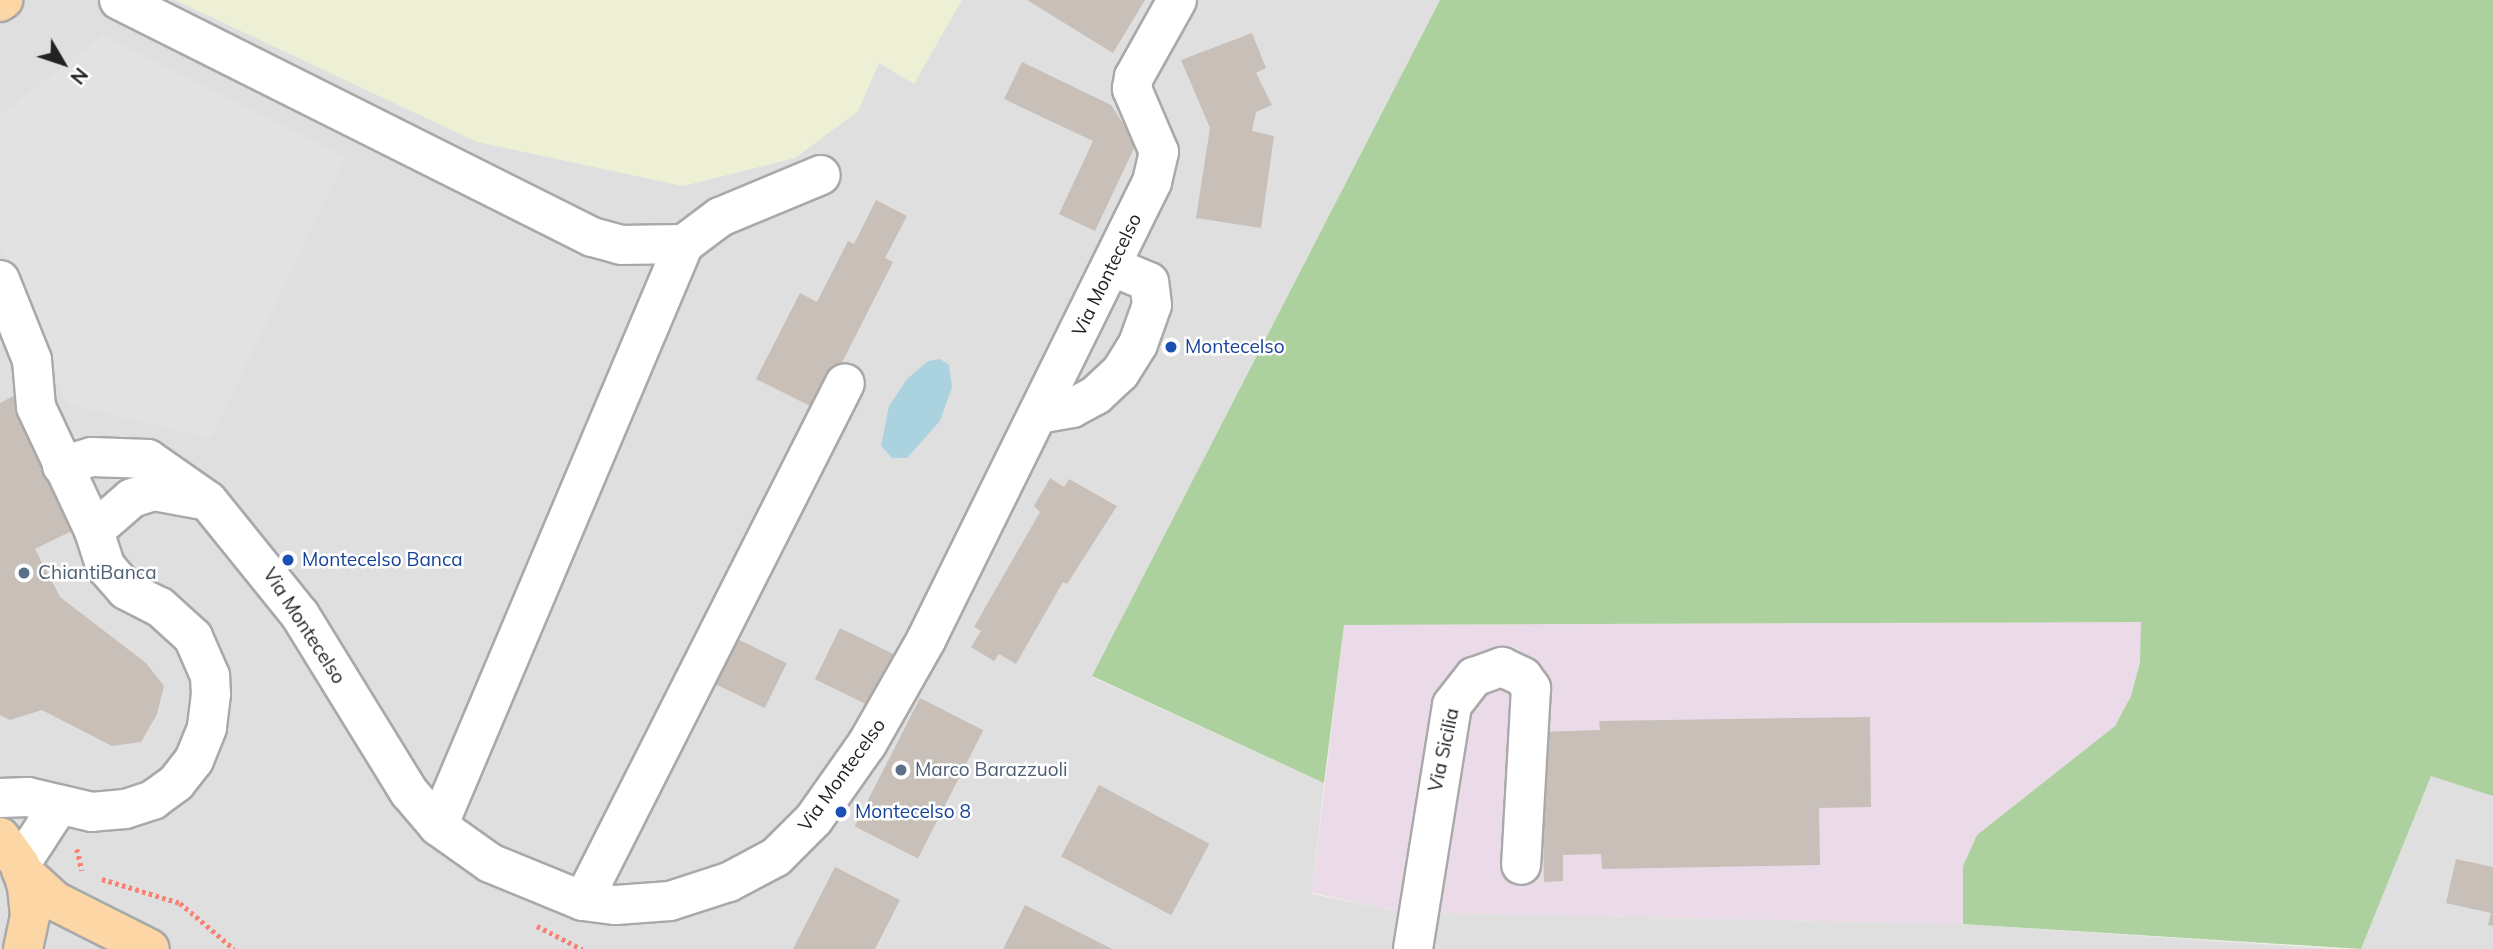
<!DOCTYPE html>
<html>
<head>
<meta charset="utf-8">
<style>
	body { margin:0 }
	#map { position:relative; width:2493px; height:949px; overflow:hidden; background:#f2efe9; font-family:Mulish,sans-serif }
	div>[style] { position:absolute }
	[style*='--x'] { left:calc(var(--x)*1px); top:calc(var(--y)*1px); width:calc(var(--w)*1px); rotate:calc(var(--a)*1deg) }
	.residential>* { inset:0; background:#e0dfdf }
	.industrial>* { inset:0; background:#ebdbe8 }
	.farmland>* { inset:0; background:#eef0d5 }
	.forest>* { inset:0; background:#add19e }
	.parking>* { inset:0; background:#e2e2e2 }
	.water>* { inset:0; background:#aad3df }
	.building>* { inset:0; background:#c7bfb8; transform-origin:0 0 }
	.path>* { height:4.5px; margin-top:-2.25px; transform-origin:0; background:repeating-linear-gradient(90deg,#fa8072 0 3.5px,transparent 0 7px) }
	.roads { filter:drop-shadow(2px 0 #a9a9a9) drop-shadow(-2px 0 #a9a9a9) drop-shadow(0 2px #a9a9a9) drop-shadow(0 -2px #a9a9a9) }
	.minor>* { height:38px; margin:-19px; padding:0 19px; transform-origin:19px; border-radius:19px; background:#fff }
	.major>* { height:38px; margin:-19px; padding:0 19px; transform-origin:19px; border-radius:19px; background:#fcd6a4 }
	.dots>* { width:19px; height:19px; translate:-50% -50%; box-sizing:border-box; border:4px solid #fff; border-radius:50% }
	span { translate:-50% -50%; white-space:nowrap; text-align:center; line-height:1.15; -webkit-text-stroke:5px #fff; paint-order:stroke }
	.street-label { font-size:19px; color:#222 }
	.transit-label { font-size:19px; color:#164399 }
	.left { translate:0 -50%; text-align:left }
	.service-label { font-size:19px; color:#4e5e75 }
	.north { position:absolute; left:28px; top:28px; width:70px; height:70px; -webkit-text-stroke:5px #fff; paint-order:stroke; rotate:129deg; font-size:19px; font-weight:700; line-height:28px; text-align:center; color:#222 }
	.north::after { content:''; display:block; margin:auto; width:24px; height:32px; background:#222; clip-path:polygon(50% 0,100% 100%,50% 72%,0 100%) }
</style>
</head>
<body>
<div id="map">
	<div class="residential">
		<div style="clip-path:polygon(0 0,1440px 0,1092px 677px,1324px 783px,1312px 894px,1403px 912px,1963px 924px,2338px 949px,0 949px)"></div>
		<div style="clip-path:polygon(2431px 775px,2493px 796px,2493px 949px,2361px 949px)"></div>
	</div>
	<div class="industrial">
		<div style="clip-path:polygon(2142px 622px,2140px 662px,2131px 696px,2115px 726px,1977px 836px,1963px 866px,1963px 924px,1403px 912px,1312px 893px,1344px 625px)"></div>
	</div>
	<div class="farmland">
		<div style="clip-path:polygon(175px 0,962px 0,914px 84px,879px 63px,858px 111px,795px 158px,683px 186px,477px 142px)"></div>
	</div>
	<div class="forest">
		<div style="clip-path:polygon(1440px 0,2493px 0,2493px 796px,2431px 776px,2361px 949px,1963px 924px,1963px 866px,1977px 835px,2115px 726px,2131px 696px,2140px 662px,2141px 622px,1344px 625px,1324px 783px,1092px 676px)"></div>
	</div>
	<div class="parking">
		<div style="clip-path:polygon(103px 35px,346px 157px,211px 438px,67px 404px,0 248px,0 115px)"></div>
	</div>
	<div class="water">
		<div style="clip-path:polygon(940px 359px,949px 365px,952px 387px,940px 421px,907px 458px,892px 458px,881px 446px,889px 406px,907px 379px,928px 361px)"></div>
	</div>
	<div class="building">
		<div style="clip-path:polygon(1027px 0,1145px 0,1113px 53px)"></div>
		<div style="clip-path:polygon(1252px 33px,1266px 68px,1256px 73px,1272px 105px,1256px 112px,1252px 131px,1274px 136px,1261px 228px,1196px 218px,1210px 128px,1181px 60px)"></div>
		<div style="clip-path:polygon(1022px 62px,1111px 105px,1136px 144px,1095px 231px,1059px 214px,1093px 141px,1004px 99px)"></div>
		<div style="clip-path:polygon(876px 200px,907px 216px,885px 258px,893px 262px,818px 410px,756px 379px,800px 293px,817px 302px,848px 241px,854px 244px)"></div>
		<div style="clip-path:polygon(19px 393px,80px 527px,35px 549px,60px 597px,146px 663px,164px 686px,157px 714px,141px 742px,112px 746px,42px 710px,10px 720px,0 715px,0 403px)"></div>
		<div style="clip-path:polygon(1050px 478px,1064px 487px,1069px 479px,1117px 506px,1067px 584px,1063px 582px,1016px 664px,999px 654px,994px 661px,971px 647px,981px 631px,974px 627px,1040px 512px,1034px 506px)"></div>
		<div style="left:840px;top:628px;width:64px;height:57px;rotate:26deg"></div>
		<div style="left:731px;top:636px;width:62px;height:50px;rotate:26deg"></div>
		<div style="left:920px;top:698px;width:71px;height:144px;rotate:27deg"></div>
		<div style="clip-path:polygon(1870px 717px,1871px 807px,1819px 808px,1820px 865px,1602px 869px,1601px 854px,1563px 855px,1563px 881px,1544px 882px,1541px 732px,1600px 730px,1599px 721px)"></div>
		<div style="left:1099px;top:785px;width:125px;height:81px;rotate:28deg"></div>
		<div style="clip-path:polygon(2456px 859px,2493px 867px,2493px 926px,2488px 925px,2491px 913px,2446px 903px)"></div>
		<div style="clip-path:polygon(835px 867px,900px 900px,875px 949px,793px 949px)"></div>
		<div style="clip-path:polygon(1025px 905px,1112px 949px,1003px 949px)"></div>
	</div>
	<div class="path">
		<div style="--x:77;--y:849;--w:22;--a:77"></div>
		<div style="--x:102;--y:879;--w:82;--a:17.1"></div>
		<div style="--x:180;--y:903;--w:71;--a:40.4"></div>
		<div style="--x:537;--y:926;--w:51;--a:27.1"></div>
	</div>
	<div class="roads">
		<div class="minor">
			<div style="--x:119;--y:0;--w:529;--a:26.61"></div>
			<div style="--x:592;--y:237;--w:30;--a:15"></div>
			<div style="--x:621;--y:245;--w:63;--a:-0.9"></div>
			<div style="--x:0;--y:280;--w:86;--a:68.2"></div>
			<div style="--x:32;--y:360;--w:47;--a:85.1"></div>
			<div style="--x:36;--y:407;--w:137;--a:64.9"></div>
			<div style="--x:94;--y:531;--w:38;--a:72"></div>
			<div style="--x:106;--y:567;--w:30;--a:49"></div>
			<div style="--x:126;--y:590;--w:38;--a:27"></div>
			<div style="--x:160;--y:607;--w:45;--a:42.3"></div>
			<div style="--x:193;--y:637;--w:43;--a:66.4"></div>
			<div style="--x:210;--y:676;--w:18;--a:87"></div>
			<div style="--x:211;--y:694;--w:34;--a:97"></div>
			<div style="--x:207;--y:728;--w:35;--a:112"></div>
			<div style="--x:194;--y:760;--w:29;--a:128"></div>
			<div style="--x:176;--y:783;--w:29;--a:144"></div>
			<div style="--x:153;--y:800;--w:29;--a:162"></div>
			<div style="--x:125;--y:809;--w:33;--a:175"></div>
			<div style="--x:92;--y:812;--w:66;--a:-166.8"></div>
			<div style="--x:28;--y:797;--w:28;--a:178"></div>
			<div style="--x:1038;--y:414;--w:35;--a:-10"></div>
			<div style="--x:1072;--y:408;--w:27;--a:-28"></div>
			<div style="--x:1096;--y:395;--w:33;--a:-43"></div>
			<div style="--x:1120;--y:373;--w:34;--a:-58"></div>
			<div style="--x:1138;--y:344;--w:41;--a:-70.3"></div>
			<div style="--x:1152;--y:305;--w:23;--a:-97"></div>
			<div style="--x:1149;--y:282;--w:41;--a:-157.2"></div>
			<div style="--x:62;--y:466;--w:31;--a:-17"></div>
			<div style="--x:92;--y:457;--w:56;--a:2"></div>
			<div style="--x:148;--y:459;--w:73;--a:35"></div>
			<div style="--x:208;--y:501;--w:146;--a:51.1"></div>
			<div style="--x:300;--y:615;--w:208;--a:58.4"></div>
			<div style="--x:409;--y:792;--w:45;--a:49.5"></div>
			<div style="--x:438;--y:826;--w:64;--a:35.4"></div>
			<div style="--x:490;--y:863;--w:100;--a:22.2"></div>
			<div style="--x:583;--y:901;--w:33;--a:7"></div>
			<div style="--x:616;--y:905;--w:54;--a:-4.2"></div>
			<div style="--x:670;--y:901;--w:62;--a:-17.9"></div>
			<div style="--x:729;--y:882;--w:53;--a:-28"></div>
			<div style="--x:776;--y:857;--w:54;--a:-45"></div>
			<div style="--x:814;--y:819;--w:92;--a:-54.8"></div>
			<div style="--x:867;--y:744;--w:120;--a:-60.4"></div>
			<div style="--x:926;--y:640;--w:511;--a:-63.74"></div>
			<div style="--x:1152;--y:182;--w:31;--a:-77"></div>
			<div style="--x:1159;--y:152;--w:69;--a:-113.2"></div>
			<div style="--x:1132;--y:89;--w:12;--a:-81"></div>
			<div style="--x:1134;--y:77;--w:88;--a:-60.8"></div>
			<div style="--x:94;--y:531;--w:50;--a:-41"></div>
			<div style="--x:132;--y:498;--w:23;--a:-18"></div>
			<div style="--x:154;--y:491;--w:50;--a:10.4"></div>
			<div style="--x:438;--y:826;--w:632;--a:-67.09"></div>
			<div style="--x:684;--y:244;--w:45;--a:-36.9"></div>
			<div style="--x:720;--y:217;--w:109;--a:-22.6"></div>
			<div style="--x:20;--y:865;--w:72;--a:-57"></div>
			<div style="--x:583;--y:901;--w:580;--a:-63.17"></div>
			<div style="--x:1413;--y:949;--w:247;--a:-80.9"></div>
			<div style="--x:1452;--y:705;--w:36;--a:-52"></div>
			<div style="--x:1474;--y:677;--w:30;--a:-20"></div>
			<div style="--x:1502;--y:667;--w:23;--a:25"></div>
			<div style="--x:1523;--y:677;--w:14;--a:54"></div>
			<div style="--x:1531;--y:688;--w:177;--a:93.2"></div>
		</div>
		<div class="major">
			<div style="--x:0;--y:2;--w:4;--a:-34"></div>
			<div style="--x:0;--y:837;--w:34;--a:54"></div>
			<div style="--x:20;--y:865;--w:23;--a:72"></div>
			<div style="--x:27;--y:887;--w:29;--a:84"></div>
			<div style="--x:30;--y:916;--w:34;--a:102"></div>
			<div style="--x:21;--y:870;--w:46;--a:42.4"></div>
			<div style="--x:55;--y:901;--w:106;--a:26.8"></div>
		</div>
	</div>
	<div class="dots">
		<div style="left:1171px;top:347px;background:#1a4fb4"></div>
		<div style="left:288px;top:560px;background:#1a4fb4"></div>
		<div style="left:24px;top:573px;background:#5c6f8a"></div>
		<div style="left:901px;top:770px;background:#5c6f8a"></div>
		<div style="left:841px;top:812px;background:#1a4fb4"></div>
	</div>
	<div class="street-label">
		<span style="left:1107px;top:275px;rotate:-64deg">Via Montecelso</span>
		<span style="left:304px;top:626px;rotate:57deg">Via Montecelso</span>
		<span style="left:1444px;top:750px;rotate:-78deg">Via Sicilia</span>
		<span style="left:842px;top:775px;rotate:-54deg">Via Montecelso</span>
	</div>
	<div class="transit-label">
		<span class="left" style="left:1185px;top:347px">Montecelso</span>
		<span class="left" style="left:302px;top:560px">Montecelso Banca</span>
		<span class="left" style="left:855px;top:812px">Montecelso 8</span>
	</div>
	<div class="service-label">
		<span class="left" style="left:38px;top:573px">ChiantiBanca</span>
		<span class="left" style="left:915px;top:770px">Marco Barazzuoli</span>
	</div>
	<div class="north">N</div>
</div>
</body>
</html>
